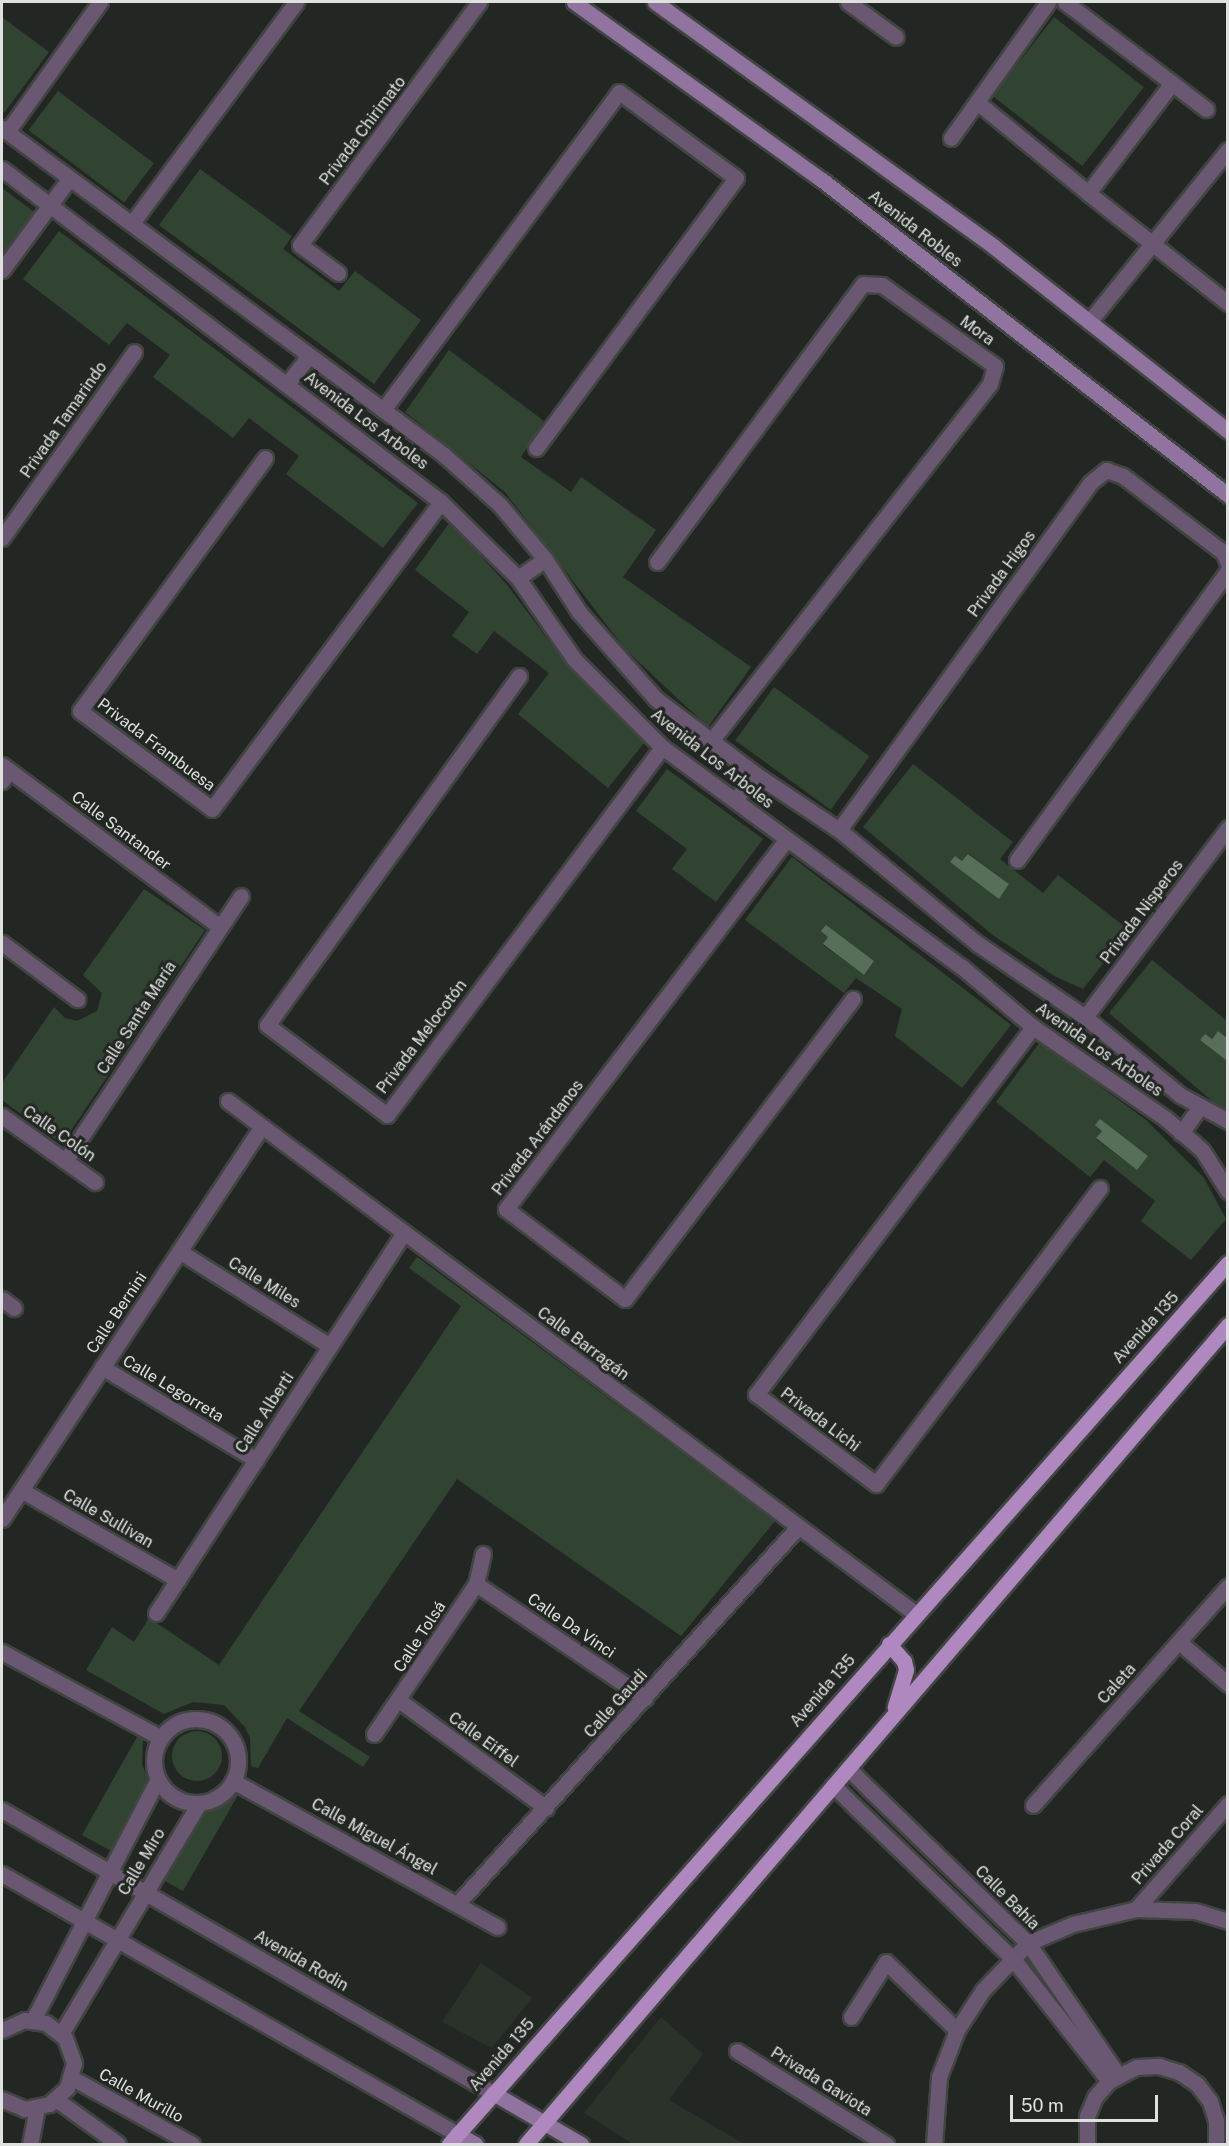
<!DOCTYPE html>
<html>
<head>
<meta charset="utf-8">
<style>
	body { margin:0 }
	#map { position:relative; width:1229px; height:2146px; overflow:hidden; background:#232723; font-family:"Public Sans",sans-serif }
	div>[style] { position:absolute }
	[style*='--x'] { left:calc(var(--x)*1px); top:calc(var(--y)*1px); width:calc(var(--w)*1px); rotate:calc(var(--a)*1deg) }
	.built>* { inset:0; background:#2a322a }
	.green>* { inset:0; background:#314432; transform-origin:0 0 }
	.round { border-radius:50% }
	.water>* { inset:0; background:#576f58 }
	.roads { filter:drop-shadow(2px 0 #414541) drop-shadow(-2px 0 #414541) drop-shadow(0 2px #414541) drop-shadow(0 -2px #414541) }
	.minor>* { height:15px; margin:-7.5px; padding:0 7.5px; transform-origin:7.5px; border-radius:7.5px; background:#6a5772 }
	.tertiary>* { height:15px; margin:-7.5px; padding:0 7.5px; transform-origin:7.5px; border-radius:7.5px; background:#6a5772 }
	.tertiary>.ring { margin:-7.5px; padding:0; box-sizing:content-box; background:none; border:15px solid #6a5772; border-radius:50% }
	.secondary>* { height:15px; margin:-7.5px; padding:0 7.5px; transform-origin:7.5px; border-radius:7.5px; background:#90739e }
	.primary>* { height:15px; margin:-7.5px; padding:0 7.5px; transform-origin:7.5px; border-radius:7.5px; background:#ae88bf }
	span { translate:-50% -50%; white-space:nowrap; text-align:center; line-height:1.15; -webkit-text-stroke:6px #232723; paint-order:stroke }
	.street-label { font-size:16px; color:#dfe1df }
	.frame { position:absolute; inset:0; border:3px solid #dfe1df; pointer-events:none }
	.scale { position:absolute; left:1010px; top:2095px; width:148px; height:27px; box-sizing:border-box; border:3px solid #dfe1df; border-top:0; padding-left:8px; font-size:18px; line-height:21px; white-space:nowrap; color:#dfe1df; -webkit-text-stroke:4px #232723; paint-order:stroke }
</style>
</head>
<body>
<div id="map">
	<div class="built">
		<div style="clip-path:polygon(481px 1963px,532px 1998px,492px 2048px,442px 2022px)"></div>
		<div style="clip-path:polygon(661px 2017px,703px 2054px,669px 2100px,744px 2144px,633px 2144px,584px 2113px)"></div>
	</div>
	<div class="green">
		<div style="clip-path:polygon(2px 17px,49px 52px,4px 113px,2px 111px)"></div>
		<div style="left:1054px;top:17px;width:114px;height:100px;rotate:38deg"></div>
		<div style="left:58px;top:91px;width:120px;height:49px;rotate:37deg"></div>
		<div style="clip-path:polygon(200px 169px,292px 236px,283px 249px,339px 291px,355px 271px,421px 320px,374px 384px,159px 225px)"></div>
		<div style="clip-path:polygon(2px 188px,34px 212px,2px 256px)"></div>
		<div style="clip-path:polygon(59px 231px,418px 503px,383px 548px,286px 474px,299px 456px,249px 418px,233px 438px,153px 377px,170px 355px,127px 323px,109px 345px,23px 279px)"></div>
		<div style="clip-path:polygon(449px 350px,544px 421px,521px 457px,571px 492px,581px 477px,656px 530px,623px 577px,751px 667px,708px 727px,625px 649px,505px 492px,405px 412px)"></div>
		<div style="clip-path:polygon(450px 522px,508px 586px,570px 669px,644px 743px,608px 788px,518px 714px,549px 673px,494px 631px,477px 654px,452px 636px,469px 612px,415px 570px)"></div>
		<div style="left:774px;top:687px;width:118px;height:66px;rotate:36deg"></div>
		<div style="clip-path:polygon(evenodd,913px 764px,1013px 842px,1000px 859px,1043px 893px,1058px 875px,1129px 930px,1083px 989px,1056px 977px,994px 936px,863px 827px,913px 764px,969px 854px,1009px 884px,999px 899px,955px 856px,962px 861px,969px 854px)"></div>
		<div style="clip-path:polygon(667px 769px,763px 839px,716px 902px,672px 869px,687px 849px,636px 811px)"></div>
		<div style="clip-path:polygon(evenodd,792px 857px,1011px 1025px,962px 1088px,895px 1036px,902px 1009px,856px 978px,844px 993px,745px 920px,792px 857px,828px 937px,874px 961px,864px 975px,823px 945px,828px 937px)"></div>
		<div style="clip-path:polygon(144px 889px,205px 930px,62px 1144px,2px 1100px,2px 1083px,54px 1007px,65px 1018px,77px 1021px,97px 1011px,102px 993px,83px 975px)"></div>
		<div style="clip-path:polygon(1152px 960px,1227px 1021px,1227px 1038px,1218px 1031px,1212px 1039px,1200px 1040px,1227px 1061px,1227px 1109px,1218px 1106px,1109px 1013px)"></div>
		<div style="clip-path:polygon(evenodd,1040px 1042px,1146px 1120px,1204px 1178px,1226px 1219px,1191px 1260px,1141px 1221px,1155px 1201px,1104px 1160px,1090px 1177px,996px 1102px,1040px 1042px,1102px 1131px,1148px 1156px,1137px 1170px,1096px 1139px,1102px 1131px)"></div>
		<div style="clip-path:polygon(417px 1257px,775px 1521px,681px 1636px,457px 1479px,299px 1711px,370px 1757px,363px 1767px,287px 1718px,258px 1768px,251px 1766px,250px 1738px,245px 1727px,224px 1705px,193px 1702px,164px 1714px,86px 1670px,112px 1627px,134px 1642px,149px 1618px,219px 1665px,461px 1306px,409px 1268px)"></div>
		<div class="round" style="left:172px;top:1731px;width:50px;height:50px"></div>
		<div style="clip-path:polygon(138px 1735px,143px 1738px,142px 1765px,150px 1781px,111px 1851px,82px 1835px)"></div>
		<div style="clip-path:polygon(235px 1794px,238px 1795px,183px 1891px,163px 1880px,201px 1811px,223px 1803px)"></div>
	</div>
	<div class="water">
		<div style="clip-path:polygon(968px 854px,1009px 884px,999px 899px,950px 862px,955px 856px,962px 861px)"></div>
		<div style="clip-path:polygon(826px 925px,874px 961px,864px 975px,823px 944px,828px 937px,821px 931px)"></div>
		<div style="clip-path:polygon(1218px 1031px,1227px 1038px,1227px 1061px,1200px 1040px,1205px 1034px,1212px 1039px)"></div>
		<div style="clip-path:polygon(1100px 1119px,1148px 1156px,1137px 1170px,1096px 1138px,1102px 1131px,1095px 1125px)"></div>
	</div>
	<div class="roads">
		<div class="minor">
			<div style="--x:848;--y:2;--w:59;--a:36.1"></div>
			<div style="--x:1172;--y:83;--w:43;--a:37.4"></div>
			<div style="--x:977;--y:102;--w:144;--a:39.3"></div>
			<div style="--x:1088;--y:193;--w:138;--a:-52.6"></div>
			<div style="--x:1172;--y:83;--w:134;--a:-142.9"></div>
			<div style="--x:7;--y:132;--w:160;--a:-54.4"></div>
			<div style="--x:951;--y:138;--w:167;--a:-54.5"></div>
			<div style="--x:1088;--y:193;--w:178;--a:38.2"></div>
			<div style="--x:132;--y:223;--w:275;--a:-53.4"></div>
			<div style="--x:2;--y:270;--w:113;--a:-53.6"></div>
			<div style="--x:338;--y:273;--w:47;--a:-143.6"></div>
			<div style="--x:300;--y:245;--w:302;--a:-53.6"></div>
			<div style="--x:1089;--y:322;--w:221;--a:-51.1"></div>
			<div style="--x:383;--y:410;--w:396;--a:-53.4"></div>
			<div style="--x:619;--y:92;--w:145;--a:36.3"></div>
			<div style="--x:736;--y:178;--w:336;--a:126.5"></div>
			<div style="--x:265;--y:458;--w:313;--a:126.2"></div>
			<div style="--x:80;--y:711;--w:164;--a:36.6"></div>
			<div style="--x:212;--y:809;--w:383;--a:-53.3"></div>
			<div style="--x:2;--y:538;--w:228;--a:-54.6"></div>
			<div style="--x:657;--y:562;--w:346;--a:-53.5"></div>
			<div style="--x:863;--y:284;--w:19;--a:3"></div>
			<div style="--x:882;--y:285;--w:139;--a:35.6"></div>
			<div style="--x:995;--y:366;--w:19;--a:106"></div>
			<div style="--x:990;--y:384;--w:452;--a:128"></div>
			<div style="--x:519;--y:676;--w:430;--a:125.8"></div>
			<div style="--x:267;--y:1025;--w:150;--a:36.9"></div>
			<div style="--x:387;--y:1115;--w:459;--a:-53.2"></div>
			<div style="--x:2;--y:765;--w:270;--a:36.6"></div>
			<div style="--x:839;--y:830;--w:428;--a:-54.1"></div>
			<div style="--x:1090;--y:483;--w:21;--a:-39"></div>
			<div style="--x:1106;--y:470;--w:18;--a:19"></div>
			<div style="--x:1123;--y:476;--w:127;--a:37.3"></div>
			<div style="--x:1224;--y:553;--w:12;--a:70"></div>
			<div style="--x:786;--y:840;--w:463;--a:127.2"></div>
			<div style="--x:506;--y:1209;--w:149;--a:37.1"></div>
			<div style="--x:625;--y:1299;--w:377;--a:-52.8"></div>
			<div style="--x:1017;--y:860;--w:358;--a:-53.9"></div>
			<div style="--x:2;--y:943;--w:94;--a:36.7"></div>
			<div style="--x:1085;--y:1017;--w:237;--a:-52.9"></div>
			<div style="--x:1033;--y:1027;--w:460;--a:127"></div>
			<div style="--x:756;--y:1394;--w:150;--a:36.9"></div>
			<div style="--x:876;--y:1484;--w:371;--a:-52.9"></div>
			<div style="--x:228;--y:1101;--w:858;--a:36.71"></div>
			<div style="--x:2;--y:1116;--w:114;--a:35.4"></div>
			<div style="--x:65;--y:1161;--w:318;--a:-56.4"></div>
			<div style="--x:179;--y:1251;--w:178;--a:32.2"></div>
			<div style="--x:2;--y:1299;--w:15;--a:37"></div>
			<div style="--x:102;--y:1367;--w:180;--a:31.1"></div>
			<div style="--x:21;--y:1490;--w:181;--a:29.8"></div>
			<div style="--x:2;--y:1519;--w:471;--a:-56.5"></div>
			<div style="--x:476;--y:1584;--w:204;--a:34"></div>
			<div style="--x:156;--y:1613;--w:454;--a:-56.9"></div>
			<div style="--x:1179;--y:1642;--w:65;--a:40.6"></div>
			<div style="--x:2;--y:1652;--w:181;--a:28.4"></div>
			<div style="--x:400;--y:1701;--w:181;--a:36.2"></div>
			<div style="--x:374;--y:1734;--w:181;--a:-55.8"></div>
			<div style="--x:476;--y:1584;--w:31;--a:-77"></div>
			<div style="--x:848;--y:1768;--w:30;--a:45"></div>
			<div style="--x:233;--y:1781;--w:302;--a:28.9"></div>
			<div style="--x:833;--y:1785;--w:28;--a:45"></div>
			<div style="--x:1033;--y:1805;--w:293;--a:-48.3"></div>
			<div style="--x:458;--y:1903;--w:507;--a:-47.88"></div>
			<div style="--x:1136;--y:1909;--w:140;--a:-48.8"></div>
			<div style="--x:1028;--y:1943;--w:160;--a:55.7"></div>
			<div style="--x:1013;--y:1959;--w:155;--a:51.8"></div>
			<div style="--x:851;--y:2017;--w:65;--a:-57.5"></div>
			<div style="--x:886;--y:1962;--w:98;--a:43.8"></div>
			<div style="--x:737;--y:2051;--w:176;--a:32"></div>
			<div style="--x:72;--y:2078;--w:137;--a:28.8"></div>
			<div style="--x:57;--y:2100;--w:75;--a:35.8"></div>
			<div style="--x:30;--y:2144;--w:37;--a:-79"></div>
			<div style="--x:934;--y:2144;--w:67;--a:-85.7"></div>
			<div style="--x:939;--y:2077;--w:50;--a:-69"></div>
			<div style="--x:957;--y:2030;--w:48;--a:-57"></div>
			<div style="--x:983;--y:1990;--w:65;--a:-46.2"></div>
			<div style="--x:1028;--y:1943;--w:49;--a:-22.9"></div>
			<div style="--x:1073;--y:1924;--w:65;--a:-13.4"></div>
			<div style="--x:1136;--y:1909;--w:59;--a:1.9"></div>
			<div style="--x:1195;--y:1911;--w:34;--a:17"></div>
			<div style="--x:1087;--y:2144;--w:28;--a:-90"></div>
			<div style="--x:1087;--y:2116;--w:21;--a:-67"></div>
			<div style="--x:1095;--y:2097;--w:21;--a:-49"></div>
			<div style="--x:1109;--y:2081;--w:31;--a:-27"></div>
			<div style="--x:1137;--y:2067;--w:22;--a:-3"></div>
			<div style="--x:1159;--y:2066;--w:21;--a:17"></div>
			<div style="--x:1179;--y:2072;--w:22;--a:34"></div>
			<div style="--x:1197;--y:2084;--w:21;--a:53"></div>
			<div style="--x:1210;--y:2101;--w:21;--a:73"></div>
			<div style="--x:1216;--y:2121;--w:23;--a:90"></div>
		</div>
		<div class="tertiary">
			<div style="--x:2;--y:128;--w:550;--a:36.49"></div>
			<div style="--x:444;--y:455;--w:75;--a:41.8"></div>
			<div style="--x:500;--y:505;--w:70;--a:50.2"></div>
			<div style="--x:545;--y:559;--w:63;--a:57.3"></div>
			<div style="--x:579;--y:612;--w:116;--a:48.5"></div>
			<div style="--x:656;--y:699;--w:124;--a:37.1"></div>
			<div style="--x:755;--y:774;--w:101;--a:33.7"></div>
			<div style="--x:839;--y:830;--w:180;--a:39.4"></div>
			<div style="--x:978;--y:944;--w:130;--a:34.3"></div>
			<div style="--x:1085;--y:1017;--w:123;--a:39.4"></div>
			<div style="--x:1180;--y:1095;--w:55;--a:28.4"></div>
			<div style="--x:2;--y:169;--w:551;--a:37.18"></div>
			<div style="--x:441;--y:502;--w:108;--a:44.6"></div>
			<div style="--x:518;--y:578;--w:98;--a:55.3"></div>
			<div style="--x:574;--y:659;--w:124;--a:45"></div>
			<div style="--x:662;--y:747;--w:372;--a:36.3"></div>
			<div style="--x:962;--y:967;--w:93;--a:40.2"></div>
			<div style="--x:1033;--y:1027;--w:160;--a:34.6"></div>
			<div style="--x:1165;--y:1118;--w:49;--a:40.9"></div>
			<div style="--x:1202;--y:1150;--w:49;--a:57.6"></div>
			<div style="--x:287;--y:384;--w:34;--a:-52"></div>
			<div style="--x:518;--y:578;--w:33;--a:-35"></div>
			<div style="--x:2;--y:781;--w:12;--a:-55"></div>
			<div style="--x:735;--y:800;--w:33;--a:-52"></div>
			<div style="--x:1181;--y:1133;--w:31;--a:-54"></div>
			<div class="ring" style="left:154px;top:1719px;width:69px;height:69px"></div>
			<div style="--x:869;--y:1789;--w:221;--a:44.1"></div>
			<div style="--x:853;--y:1805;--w:222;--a:43.9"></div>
			<div style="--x:2;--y:1810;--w:567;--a:29.96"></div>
			<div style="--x:2;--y:1874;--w:524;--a:29.74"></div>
			<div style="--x:33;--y:2020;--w:271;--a:-62.6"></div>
			<div style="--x:2;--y:2030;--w:24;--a:-24"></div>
			<div style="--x:24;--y:2020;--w:22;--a:8"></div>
			<div style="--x:46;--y:2023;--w:24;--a:38"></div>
			<div style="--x:65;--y:2038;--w:27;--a:70"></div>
			<div style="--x:74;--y:2063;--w:26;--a:106"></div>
			<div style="--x:67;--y:2088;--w:24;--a:138"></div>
			<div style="--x:49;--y:2104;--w:25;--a:168"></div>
			<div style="--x:25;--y:2109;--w:25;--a:-157"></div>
			<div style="--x:61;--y:2034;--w:269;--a:-59.1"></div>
		</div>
		<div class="secondary">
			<div style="--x:574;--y:2;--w:305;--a:35.7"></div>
			<div style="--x:822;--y:180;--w:514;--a:37.81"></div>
			<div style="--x:655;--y:2;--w:417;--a:35.8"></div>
			<div style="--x:993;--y:246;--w:299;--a:38.2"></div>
			<div style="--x:493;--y:2093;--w:102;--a:30.1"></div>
			<div style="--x:457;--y:2134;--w:21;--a:29"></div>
		</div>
		<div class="primary">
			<div style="--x:889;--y:1644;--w:23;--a:49"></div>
			<div style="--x:904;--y:1661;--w:9;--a:77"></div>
			<div style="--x:906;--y:1670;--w:39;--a:107"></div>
			<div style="--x:449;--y:2144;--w:1176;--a:-48.52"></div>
			<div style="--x:526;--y:2144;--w:1079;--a:-49.4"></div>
		</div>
	</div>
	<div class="street-label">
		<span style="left:363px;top:131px;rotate:-53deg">Privada Chirimato</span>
		<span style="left:915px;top:229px;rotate:38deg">Avenida Robles</span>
		<span style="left:977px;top:331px;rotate:36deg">Mora</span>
		<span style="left:64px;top:420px;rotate:-55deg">Privada Tamarindo</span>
		<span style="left:366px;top:421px;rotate:37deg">Avenida Los Arboles</span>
		<span style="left:1002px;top:574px;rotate:-54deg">Privada Higos</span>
		<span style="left:156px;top:745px;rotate:37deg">Privada Frambuesa</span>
		<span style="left:712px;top:759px;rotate:38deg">Avenida Los Arboles</span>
		<span style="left:121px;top:831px;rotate:37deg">Calle Santander</span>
		<span style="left:1142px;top:912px;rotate:-53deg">Privada Nisperos</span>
		<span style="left:137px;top:1018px;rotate:-57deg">Calle Santa María</span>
		<span style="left:422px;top:1037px;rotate:-53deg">Privada Melocotón</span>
		<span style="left:1099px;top:1050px;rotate:35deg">Avenida Los Arboles</span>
		<span style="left:59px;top:1134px;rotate:35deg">Calle Colón</span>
		<span style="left:538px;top:1138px;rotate:-53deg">Privada Arándanos</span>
		<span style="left:264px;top:1283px;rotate:32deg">Calle Miles</span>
		<span style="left:117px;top:1313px;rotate:-56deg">Calle Bernini</span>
		<span style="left:1146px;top:1328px;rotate:-48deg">Avenida 135</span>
		<span style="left:583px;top:1344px;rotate:37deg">Calle Barragán</span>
		<span style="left:173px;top:1389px;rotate:31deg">Calle Legorreta</span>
		<span style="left:265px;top:1413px;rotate:-57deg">Calle Alberti</span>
		<span style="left:820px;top:1420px;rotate:37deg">Privada Lichi</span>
		<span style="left:108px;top:1519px;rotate:30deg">Calle Sullivan</span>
		<span style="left:571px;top:1626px;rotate:34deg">Calle Da Vinci</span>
		<span style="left:420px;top:1637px;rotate:-57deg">Calle Tolsá</span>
		<span style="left:1117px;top:1684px;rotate:-48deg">Caleta</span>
		<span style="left:823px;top:1691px;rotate:-49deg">Avenida 135</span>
		<span style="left:616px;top:1704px;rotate:-48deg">Calle Gaudi</span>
		<span style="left:483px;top:1740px;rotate:36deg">Calle Eiffel</span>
		<span style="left:374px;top:1837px;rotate:29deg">Calle Miguel Ángel</span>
		<span style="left:1168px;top:1845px;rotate:-49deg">Privada Coral</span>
		<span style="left:142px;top:1862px;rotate:-59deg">Calle Miro</span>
		<span style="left:1007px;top:1898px;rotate:45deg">Calle Bahía</span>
		<span style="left:301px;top:1961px;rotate:30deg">Avenida Rodin</span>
		<span style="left:502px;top:2055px;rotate:-49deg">Avenida 135</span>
		<span style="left:821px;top:2082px;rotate:32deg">Privada Gaviota</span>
		<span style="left:141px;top:2096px;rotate:29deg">Calle Murillo</span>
	</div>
	<div class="frame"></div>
	<div class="scale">50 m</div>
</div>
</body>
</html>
